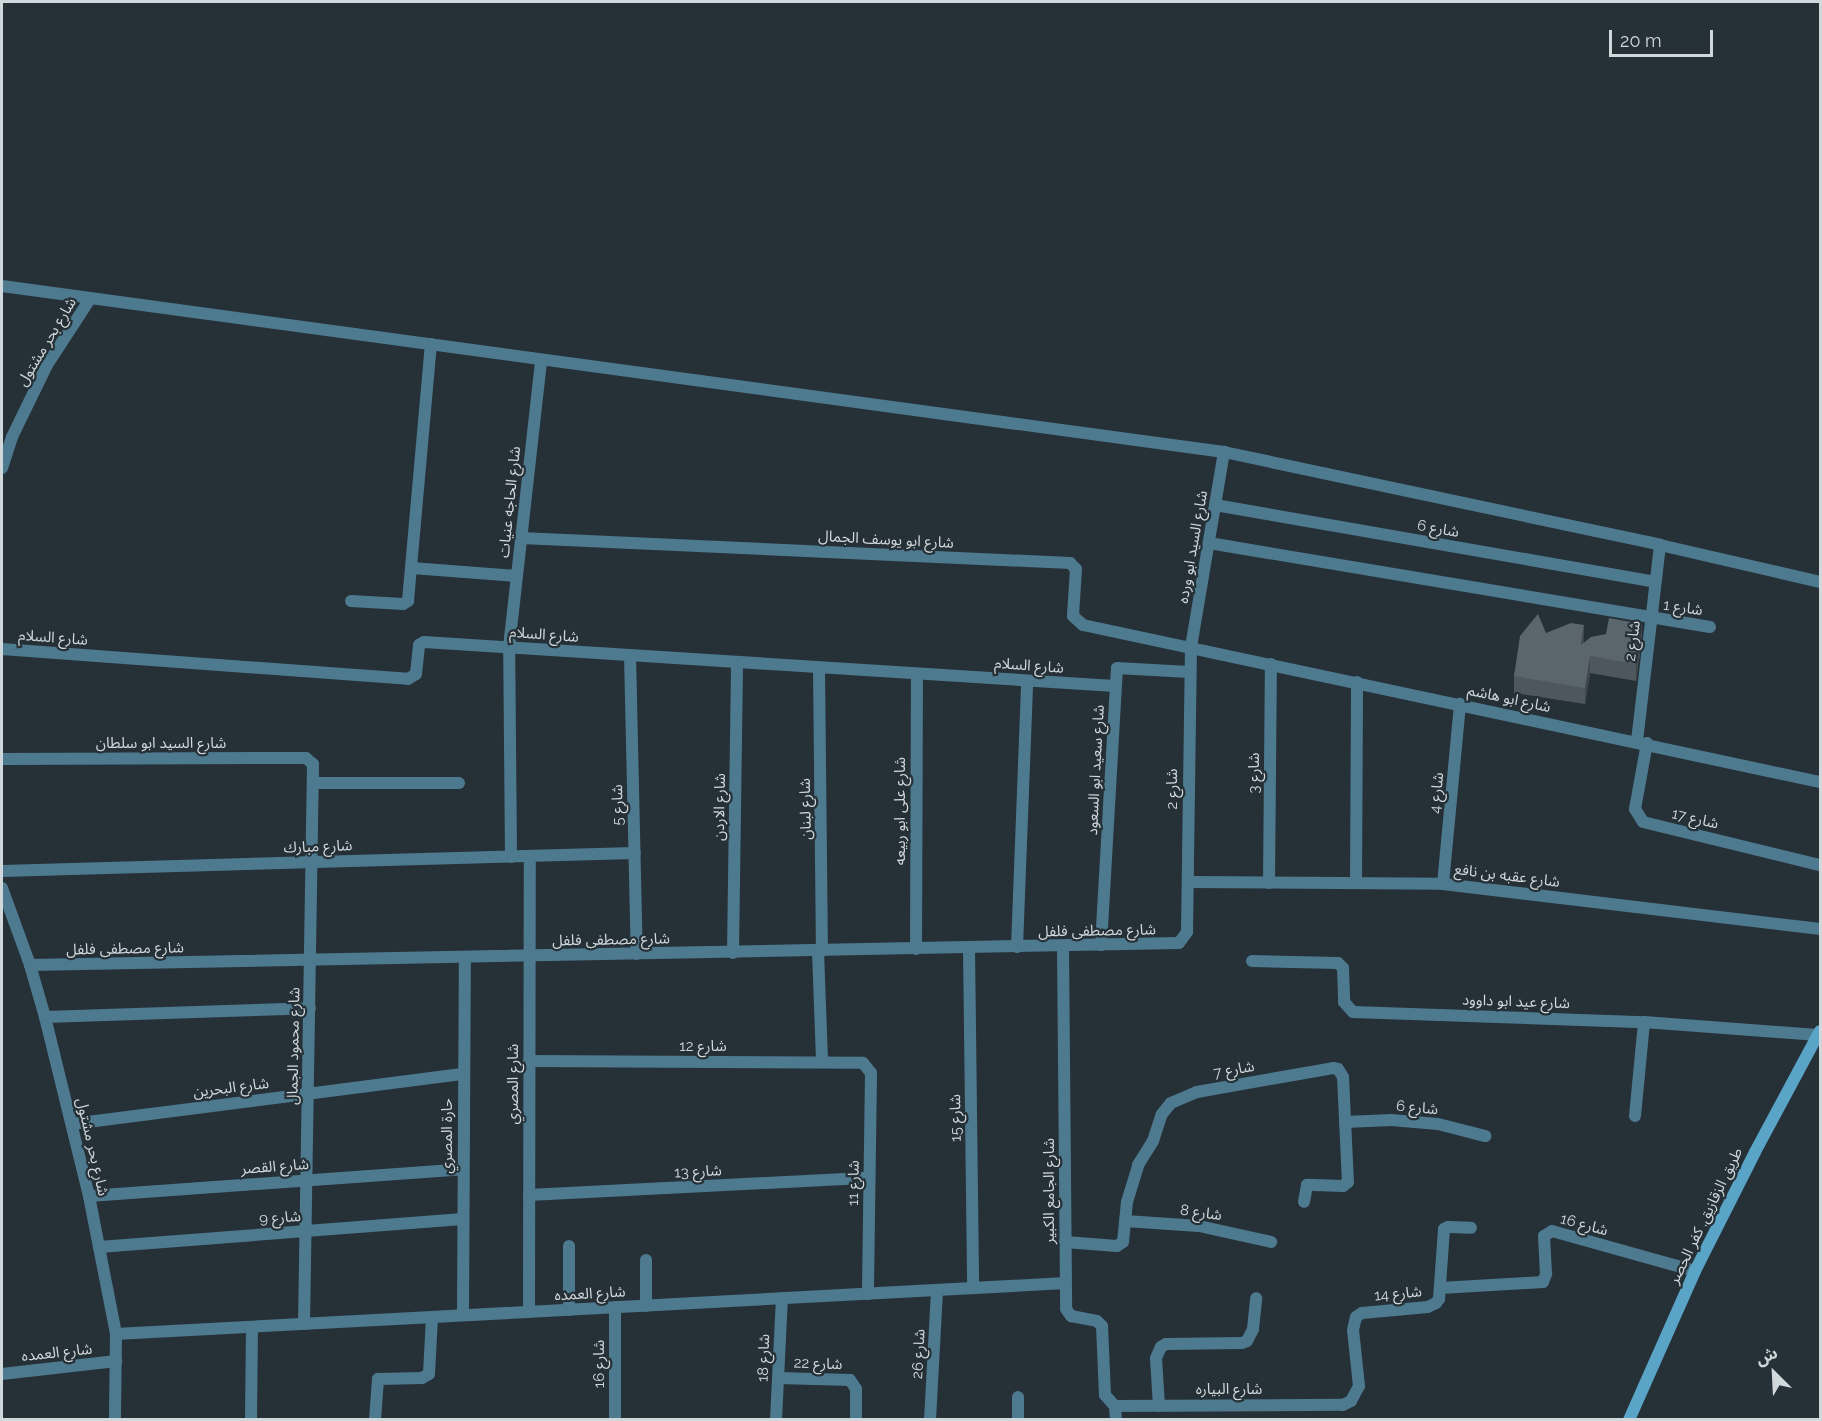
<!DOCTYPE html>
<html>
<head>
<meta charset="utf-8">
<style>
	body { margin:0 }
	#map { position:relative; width:1822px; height:1421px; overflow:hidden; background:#263137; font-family:Raleway,"Noto Sans Arabic",sans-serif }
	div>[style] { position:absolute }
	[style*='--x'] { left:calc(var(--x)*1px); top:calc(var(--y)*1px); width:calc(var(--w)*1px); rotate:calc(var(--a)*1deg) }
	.street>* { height:12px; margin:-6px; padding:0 6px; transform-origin:6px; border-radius:6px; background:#4e7a90 }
	.secondary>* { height:12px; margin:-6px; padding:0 6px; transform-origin:6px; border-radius:6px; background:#5aa4c7 }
	.wall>* { inset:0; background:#4d575d }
	.shaded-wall>* { inset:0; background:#3f474c }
	.building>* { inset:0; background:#5a656c }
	span { translate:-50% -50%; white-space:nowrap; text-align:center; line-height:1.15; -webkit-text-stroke:4.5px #263137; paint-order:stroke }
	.street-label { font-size:15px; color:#d1d8dc }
	.frame { position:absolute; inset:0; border:3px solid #d1d8dc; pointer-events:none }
	.north { position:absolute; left:1744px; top:1343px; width:60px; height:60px; -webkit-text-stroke:4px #263137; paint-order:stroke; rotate:336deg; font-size:16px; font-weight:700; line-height:24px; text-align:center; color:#d1d8dc }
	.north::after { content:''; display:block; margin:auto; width:21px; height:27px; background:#d1d8dc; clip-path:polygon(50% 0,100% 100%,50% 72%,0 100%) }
	.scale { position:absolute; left:1609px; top:30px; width:104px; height:27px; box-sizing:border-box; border:3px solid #d1d8dc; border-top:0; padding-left:8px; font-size:18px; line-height:21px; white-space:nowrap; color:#d1d8dc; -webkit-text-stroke:4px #263137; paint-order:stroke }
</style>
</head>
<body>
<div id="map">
	<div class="street">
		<div style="--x:2;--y:286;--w:1233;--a:7.74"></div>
		<div style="--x:1224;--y:452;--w:446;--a:12"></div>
		<div style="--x:1660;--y:545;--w:164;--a:13"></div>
		<div style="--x:2;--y:468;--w:33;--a:-72"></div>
		<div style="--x:12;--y:437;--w:80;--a:-64.1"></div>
		<div style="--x:47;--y:365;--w:79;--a:-56.9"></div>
		<div style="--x:1215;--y:505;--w:447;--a:9.9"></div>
		<div style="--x:521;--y:538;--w:550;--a:2.61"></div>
		<div style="--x:1070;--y:563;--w:8;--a:45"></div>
		<div style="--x:1076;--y:569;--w:47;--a:93.7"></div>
		<div style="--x:1073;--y:616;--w:13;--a:42"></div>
		<div style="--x:1083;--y:625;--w:754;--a:12.03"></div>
		<div style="--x:1209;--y:543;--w:508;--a:9.52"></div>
		<div style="--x:412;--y:568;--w:105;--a:4.4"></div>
		<div style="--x:351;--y:601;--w:52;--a:3.3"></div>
		<div style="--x:403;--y:604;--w:6;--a:-31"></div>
		<div style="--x:408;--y:601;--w:258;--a:-84.9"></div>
		<div style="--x:2;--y:649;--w:407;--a:4.2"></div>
		<div style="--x:408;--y:679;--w:9;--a:-32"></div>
		<div style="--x:416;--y:674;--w:29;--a:-84"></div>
		<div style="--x:419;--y:645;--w:6;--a:-31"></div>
		<div style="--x:424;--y:642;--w:692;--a:3.64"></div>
		<div style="--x:630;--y:655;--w:299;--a:88.7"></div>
		<div style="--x:819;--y:668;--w:283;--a:89.4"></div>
		<div style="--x:1637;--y:741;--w:197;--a:-83.3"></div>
		<div style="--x:1647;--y:743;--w:67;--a:100.3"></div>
		<div style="--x:1635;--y:809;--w:15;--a:58"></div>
		<div style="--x:1643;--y:822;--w:182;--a:13.7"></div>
		<div style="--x:2;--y:759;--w:304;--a:-0.2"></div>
		<div style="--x:306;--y:758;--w:9;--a:41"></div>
		<div style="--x:313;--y:764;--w:560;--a:90.92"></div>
		<div style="--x:314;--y:783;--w:145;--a:0"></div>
		<div style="--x:511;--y:857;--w:210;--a:-90.5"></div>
		<div style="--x:509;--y:647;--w:289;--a:-83.6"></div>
		<div style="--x:2;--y:871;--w:633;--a:-1.63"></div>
		<div style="--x:1188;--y:882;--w:255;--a:0.4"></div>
		<div style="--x:1443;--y:884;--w:380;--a:6.8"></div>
		<div style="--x:1269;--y:883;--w:219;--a:-89.5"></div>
		<div style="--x:1356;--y:883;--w:201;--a:-89.7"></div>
		<div style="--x:1443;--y:884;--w:181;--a:-84.6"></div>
		<div style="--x:2;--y:888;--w:82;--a:70"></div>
		<div style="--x:30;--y:965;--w:54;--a:73.9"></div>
		<div style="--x:45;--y:1017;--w:184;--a:76.2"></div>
		<div style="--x:89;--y:1196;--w:141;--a:78.9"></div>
		<div style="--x:116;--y:1334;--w:86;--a:90.7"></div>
		<div style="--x:1101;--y:945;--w:277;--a:-86.7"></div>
		<div style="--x:1117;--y:668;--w:72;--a:3.2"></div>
		<div style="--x:1063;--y:946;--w:363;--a:89.5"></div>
		<div style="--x:1066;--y:1309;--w:9;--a:54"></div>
		<div style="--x:1071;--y:1316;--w:26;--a:11"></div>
		<div style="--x:1097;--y:1321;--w:7;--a:45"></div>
		<div style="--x:1102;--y:1326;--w:69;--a:87.5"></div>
		<div style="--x:1105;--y:1395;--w:15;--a:48"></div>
		<div style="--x:1017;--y:947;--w:266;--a:-87.8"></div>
		<div style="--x:969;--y:948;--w:340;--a:89.3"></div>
		<div style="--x:916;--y:949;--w:275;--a:-89.8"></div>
		<div style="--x:818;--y:951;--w:111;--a:87.9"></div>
		<div style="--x:733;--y:953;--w:291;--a:-89.2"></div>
		<div style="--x:1252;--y:961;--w:86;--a:1.3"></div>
		<div style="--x:1338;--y:963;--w:7;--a:45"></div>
		<div style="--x:1343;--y:968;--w:34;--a:88"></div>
		<div style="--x:1344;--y:1002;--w:13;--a:48"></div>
		<div style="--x:1353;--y:1012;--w:291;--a:2"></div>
		<div style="--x:1644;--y:1022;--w:174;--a:4.3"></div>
		<div style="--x:30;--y:965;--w:1149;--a:-1.1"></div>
		<div style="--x:1179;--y:943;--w:14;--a:-54"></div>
		<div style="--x:1187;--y:932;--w:285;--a:-89.2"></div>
		<div style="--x:1191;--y:647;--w:198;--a:-80.4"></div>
		<div style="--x:45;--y:1017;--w:265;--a:-1.9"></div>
		<div style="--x:529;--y:1061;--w:334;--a:0.3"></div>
		<div style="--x:863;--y:1063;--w:13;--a:51"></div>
		<div style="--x:871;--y:1073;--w:221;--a:90.8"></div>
		<div style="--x:1635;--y:1116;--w:94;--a:-84.5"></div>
		<div style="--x:1345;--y:1122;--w:46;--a:-2.5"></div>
		<div style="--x:1391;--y:1120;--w:47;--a:4.9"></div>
		<div style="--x:1438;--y:1124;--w:49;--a:14.3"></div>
		<div style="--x:72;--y:1124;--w:395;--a:-7.3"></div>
		<div style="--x:529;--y:1195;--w:340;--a:-2.9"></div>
		<div style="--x:89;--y:1196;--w:375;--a:-4.1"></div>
		<div style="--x:1125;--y:1221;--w:74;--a:3.9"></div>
		<div style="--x:1199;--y:1226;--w:74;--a:12.5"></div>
		<div style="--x:1065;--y:1242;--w:52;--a:4.4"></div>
		<div style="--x:1117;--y:1246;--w:7;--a:-34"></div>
		<div style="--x:1123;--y:1242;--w:40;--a:-84.3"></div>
		<div style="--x:1127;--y:1202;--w:39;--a:-73"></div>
		<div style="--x:1138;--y:1165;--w:28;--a:-58"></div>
		<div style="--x:1153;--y:1141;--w:28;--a:-72"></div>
		<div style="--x:1162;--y:1114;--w:14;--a:-51"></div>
		<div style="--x:1171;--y:1103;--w:28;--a:-23"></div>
		<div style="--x:1197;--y:1092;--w:138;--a:-10"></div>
		<div style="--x:1333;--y:1068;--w:5;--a:11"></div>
		<div style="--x:1338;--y:1069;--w:9;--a:58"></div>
		<div style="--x:1343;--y:1077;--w:105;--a:87.3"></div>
		<div style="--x:1348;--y:1182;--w:6;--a:141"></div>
		<div style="--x:1343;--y:1186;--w:36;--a:-178"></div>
		<div style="--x:1307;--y:1185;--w:17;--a:100"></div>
		<div style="--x:99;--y:1247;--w:365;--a:-4.4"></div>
		<div style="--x:646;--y:1260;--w:46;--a:90"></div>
		<div style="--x:1440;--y:1288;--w:103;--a:-3.3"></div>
		<div style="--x:1543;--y:1282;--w:9;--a:-69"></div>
		<div style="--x:1546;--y:1274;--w:38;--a:-93"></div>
		<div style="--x:1544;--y:1236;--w:9;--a:-32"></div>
		<div style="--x:1552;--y:1231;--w:148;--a:15.6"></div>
		<div style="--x:615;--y:1307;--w:113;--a:90"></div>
		<div style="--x:569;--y:1310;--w:64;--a:-90"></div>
		<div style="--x:529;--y:1312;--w:456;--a:-89.9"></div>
		<div style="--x:463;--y:1315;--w:357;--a:-89.7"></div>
		<div style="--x:116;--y:1334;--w:951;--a:-3.07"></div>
		<div style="--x:2;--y:1374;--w:115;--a:-6.5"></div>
		<div style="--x:778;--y:1378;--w:72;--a:1.6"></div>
		<div style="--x:850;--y:1380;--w:11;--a:56"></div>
		<div style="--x:856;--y:1389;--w:31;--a:90"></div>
		<div style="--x:1115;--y:1406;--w:228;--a:-0.3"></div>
		<div style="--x:1343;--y:1405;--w:9;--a:-27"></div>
		<div style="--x:1351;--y:1401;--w:17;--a:-62"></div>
		<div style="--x:1359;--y:1386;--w:56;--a:-96.1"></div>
		<div style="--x:1353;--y:1330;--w:13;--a:-77"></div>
		<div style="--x:1356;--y:1317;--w:7;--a:-34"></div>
		<div style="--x:1362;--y:1313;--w:66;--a:-5.2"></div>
		<div style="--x:1428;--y:1307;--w:9;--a:-27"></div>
		<div style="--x:1436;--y:1303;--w:5;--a:-53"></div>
		<div style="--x:1439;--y:1299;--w:70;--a:-85.9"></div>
		<div style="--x:1444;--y:1229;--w:4;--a:-27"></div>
		<div style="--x:1448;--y:1227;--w:23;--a:2"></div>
		<div style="--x:1115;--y:1406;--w:14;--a:86"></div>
		<div style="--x:1159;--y:1406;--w:48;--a:-93.6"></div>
		<div style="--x:1156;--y:1358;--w:12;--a:-66"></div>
		<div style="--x:1161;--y:1347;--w:6;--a:-31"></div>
		<div style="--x:1166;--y:1344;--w:76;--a:-0.8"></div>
		<div style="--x:1242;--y:1343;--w:5;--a:-22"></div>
		<div style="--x:1247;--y:1341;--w:13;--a:-63"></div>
		<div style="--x:1253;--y:1329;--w:31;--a:-84"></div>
		<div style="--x:251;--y:1420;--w:93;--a:-89.4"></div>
		<div style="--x:375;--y:1420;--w:41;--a:-85.8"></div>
		<div style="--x:378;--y:1379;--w:44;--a:-1.3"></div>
		<div style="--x:422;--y:1378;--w:8;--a:-30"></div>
		<div style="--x:429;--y:1374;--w:57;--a:-87"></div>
		<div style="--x:776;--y:1420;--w:122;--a:-87.2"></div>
		<div style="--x:930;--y:1420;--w:130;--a:-86.9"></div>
		<div style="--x:1018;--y:1420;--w:23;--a:-90"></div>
	</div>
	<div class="secondary">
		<div style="--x:1629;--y:1420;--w:163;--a:-66.1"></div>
		<div style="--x:1695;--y:1271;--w:133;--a:-63.2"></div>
		<div style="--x:1755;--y:1152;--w:137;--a:-61.8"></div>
	</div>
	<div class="wall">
		<div style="clip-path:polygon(1546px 633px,1584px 642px,1642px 640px,1636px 681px,1590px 673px,1585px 704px,1514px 693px,1514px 676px)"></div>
	</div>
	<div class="shaded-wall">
		<div style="clip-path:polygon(1642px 624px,1642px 640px,1636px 681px,1636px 664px)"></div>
		<div style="clip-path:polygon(1584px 625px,1584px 642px,1581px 645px)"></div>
		<div style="clip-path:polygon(1590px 656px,1590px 673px,1585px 704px,1585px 688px)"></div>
	</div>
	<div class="building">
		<div style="clip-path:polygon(1538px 614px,1546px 633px,1571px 623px,1584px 625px,1581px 645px,1591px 637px,1606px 634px,1609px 618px,1642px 624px,1636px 664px,1590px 656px,1585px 688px,1514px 676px,1520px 636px)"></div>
	</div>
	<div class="street-label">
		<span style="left:47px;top:342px;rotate:-59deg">شارع بحر مشتول</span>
		<span style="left:510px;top:502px;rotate:-84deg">شارع الحاجه عنيات</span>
		<span style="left:1438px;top:529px;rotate:10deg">شارع 6</span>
		<span style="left:886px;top:540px;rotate:3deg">شارع ابو يوسف الجمال</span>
		<span style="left:1193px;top:547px;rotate:-80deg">شارع السيد ابو ورده</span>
		<span style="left:1683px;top:608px;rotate:8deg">شارع 1</span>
		<span style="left:544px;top:635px;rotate:4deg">شارع السلام</span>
		<span style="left:53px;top:638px;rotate:4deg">شارع السلام</span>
		<span style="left:1633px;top:641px;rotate:-83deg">شارع 2</span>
		<span style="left:1029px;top:666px;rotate:4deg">شارع السلام</span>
		<span style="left:1509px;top:699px;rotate:12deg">شارع ابو هاشم</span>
		<span style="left:161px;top:744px">شارع السيد ابو سلطان</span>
		<span style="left:1096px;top:770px;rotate:-87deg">شارع سعيد ابو السعود</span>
		<span style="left:1255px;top:773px;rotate:-90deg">شارع 3</span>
		<span style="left:1173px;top:789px;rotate:-90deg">شارع 2</span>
		<span style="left:1437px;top:793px;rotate:-85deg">شارع 4</span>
		<span style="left:618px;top:805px;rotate:-91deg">شارع 5</span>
		<span style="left:720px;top:807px;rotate:-89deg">شارع الاردن</span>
		<span style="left:806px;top:809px;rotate:-91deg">شارع لبنان</span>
		<span style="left:901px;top:811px;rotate:-90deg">شارع على ابو ربيعه</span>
		<span style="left:1695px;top:819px;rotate:13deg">شارع 17</span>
		<span style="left:318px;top:847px;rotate:-2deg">شارع مبارك</span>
		<span style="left:1507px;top:876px;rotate:7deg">شارع عقبه بن نافع</span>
		<span style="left:1097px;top:931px;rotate:-1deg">شارع مصطفى فلفل</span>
		<span style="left:611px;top:940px;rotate:-1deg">شارع مصطفى فلفل</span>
		<span style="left:125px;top:949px;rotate:-1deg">شارع مصطفى فلفل</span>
		<span style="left:1516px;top:1002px;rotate:2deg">شارع عيد ابو داوود</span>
		<span style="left:294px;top:1046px;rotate:-89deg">شارع محمود الجمال</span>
		<span style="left:703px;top:1047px">شارع 12</span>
		<span style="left:1234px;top:1070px;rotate:-10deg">شارع 7</span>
		<span style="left:514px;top:1084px;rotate:-90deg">شارع المصري</span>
		<span style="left:231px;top:1088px;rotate:-7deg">شارع البحرين</span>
		<span style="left:1417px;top:1108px;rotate:5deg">شارع 6</span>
		<span style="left:956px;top:1118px;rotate:-91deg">شارع 15</span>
		<span style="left:448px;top:1136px;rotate:-90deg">حارة المصري</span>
		<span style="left:92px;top:1147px;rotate:77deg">شارع بحر مشتول</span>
		<span style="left:275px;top:1167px;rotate:-4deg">شارع القصر</span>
		<span style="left:698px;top:1172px;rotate:-3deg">شارع 13</span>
		<span style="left:854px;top:1183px;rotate:-89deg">شارع 11</span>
		<span style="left:1050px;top:1191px;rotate:-90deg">شارع الجامع الكبير</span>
		<span style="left:1201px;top:1213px;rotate:8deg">شارع 8</span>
		<span style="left:1706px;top:1216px;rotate:-64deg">طريق الزقازيق, كفر الحصر</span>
		<span style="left:280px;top:1218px;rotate:-4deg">شارع 9</span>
		<span style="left:1584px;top:1225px;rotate:15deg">شارع 16</span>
		<span style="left:590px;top:1294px;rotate:-3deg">شارع العمده</span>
		<span style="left:1398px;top:1294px;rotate:-5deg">شارع 14</span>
		<span style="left:57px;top:1353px;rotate:-6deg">شارع العمده</span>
		<span style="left:919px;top:1354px;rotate:-87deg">شارع 26</span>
		<span style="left:764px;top:1358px;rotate:-88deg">شارع 18</span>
		<span style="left:600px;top:1364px;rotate:-90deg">شارع 16</span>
		<span style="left:818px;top:1364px;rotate:2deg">شارع 22</span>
		<span style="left:1229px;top:1390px">شارع البياره</span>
	</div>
	<div class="frame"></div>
	<div class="north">ش</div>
	<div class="scale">20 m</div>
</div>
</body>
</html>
